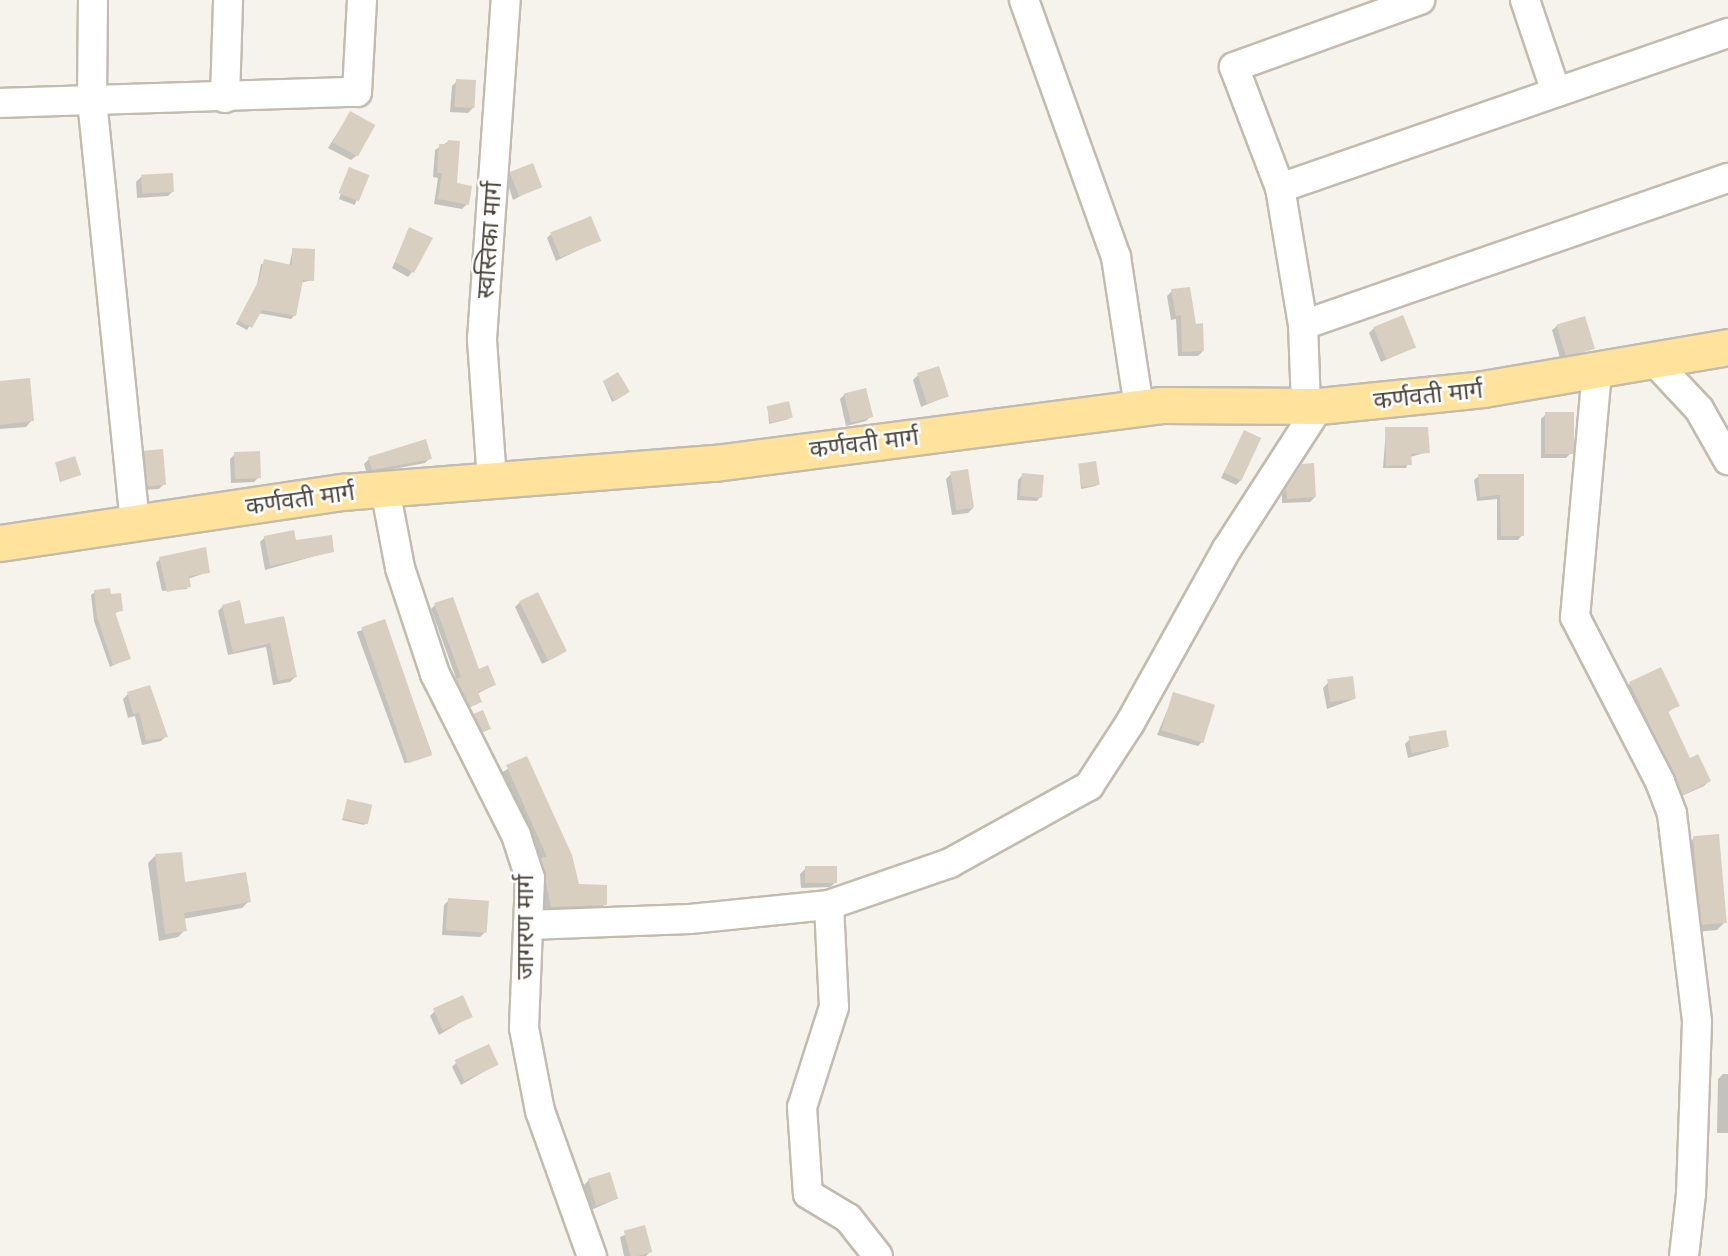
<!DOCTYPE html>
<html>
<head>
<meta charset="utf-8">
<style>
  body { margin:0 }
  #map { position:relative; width:1728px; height:1256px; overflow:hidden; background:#f6f3ec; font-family:Quicksand,"Noto Sans Devanagari",sans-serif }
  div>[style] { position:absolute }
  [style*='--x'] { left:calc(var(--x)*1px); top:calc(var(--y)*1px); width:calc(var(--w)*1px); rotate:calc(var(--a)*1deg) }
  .shadow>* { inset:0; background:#0003; transform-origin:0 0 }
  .building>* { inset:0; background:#d8cfc1; transform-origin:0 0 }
  .roads { filter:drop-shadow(2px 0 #c2bbae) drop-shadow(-2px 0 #c2bbae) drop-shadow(0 2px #c2bbae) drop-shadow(0 -2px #c2bbae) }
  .minor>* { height:28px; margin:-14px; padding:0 14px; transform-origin:14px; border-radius:14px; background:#fff }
  .major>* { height:35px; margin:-17.5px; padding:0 17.5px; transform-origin:17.5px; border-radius:17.5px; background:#ffe39c }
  span { translate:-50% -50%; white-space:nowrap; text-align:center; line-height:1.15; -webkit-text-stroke:5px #fff; paint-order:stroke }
  .street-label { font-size:24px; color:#4b4439 }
</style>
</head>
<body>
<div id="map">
  <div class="shadow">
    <div style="clip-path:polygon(457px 81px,473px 108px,468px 113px,450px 112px,452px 86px)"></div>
    <div style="clip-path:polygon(350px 113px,356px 156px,351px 160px,328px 148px)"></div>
    <div style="clip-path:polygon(449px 141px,455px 184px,467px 204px,462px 209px,434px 204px,438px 178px,433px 177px,435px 150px)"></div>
    <div style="left:350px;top:170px;width:17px;height:31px;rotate:21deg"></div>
    <div style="clip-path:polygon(511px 173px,540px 186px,513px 200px,506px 178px)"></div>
    <div style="clip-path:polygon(141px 177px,173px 191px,168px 196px,137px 198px,136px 182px)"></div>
    <div style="clip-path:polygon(409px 229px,412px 272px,408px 277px,392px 268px)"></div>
    <div style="clip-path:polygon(551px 234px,599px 240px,556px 261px,547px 238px)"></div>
    <div style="clip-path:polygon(293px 249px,312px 280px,300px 283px,294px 316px,291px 319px,258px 313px,247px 330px,236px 324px,257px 285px,261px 264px,289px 266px)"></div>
    <div style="clip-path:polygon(1172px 291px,1194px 325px,1203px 351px,1198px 356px,1178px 356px,1176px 319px,1171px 320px,1167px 296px)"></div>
    <div style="clip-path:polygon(1557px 326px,1593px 349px,1560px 358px,1552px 330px)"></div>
    <div style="clip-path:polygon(1374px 328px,1414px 347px,1381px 362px,1369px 333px)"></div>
    <div style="clip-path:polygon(918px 375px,947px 396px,921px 407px,913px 380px)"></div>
    <div style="clip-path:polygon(0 383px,32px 420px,26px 427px,0 429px)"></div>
    <div style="clip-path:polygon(604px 383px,626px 394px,612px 402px)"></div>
    <div style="clip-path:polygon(845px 394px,871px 416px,866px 421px,846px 426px,840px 399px)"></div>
    <div style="clip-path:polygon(768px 408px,789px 419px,769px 424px)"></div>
    <div style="clip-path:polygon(1546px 414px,1571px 453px,1566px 458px,1541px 458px,1541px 419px)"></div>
    <div style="clip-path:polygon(1386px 429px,1428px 452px,1410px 457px,1406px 468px,1383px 468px)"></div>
    <div style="clip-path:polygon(1244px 432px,1241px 480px,1236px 485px,1221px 478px)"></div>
    <div style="clip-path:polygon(145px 451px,164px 484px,159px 489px,144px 490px,140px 456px)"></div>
    <div style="clip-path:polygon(235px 454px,259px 477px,254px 482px,231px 483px,230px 459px)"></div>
    <div style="clip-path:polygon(430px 458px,425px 463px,367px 474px,364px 464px,369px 459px)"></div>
    <div style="clip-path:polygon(56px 464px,79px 474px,60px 482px)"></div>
    <div style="clip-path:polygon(1079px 465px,1098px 484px,1096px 486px,1081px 489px)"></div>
    <div style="clip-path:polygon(1302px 466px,1315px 497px,1310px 502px,1282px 503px,1282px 494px)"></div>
    <div style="clip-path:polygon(951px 474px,973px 508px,968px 513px,952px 515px,946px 479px)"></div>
    <div style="clip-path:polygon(1023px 475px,1041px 496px,1037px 501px,1017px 500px,1018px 480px)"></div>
    <div style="clip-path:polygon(1479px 476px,1522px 476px,1522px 535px,1518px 540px,1497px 540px,1497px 499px,1477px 501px,1474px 480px)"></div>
    <div style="clip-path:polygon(265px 537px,294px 542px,333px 551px,265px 570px,260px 542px)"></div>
    <div style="clip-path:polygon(160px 559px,208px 572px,188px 579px,187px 589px,162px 591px,156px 563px)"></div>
    <div style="clip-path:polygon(95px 592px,120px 595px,121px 610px,114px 614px,129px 658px,110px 667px,94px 621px,91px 595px)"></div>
    <div style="clip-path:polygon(520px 602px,565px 650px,560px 655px,542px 664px,515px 607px)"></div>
    <div style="clip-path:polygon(435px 605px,478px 671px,494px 685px,477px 694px,480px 702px,465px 710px,453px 685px,457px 681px,431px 609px)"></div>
    <div style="clip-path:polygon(223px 606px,244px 626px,282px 618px,295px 677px,290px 682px,273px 685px,266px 647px,228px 655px,218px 611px)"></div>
    <div style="left:384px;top:622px;width:140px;height:29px;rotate:70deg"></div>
    <div style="clip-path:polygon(1328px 683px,1354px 699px,1327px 709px,1323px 688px)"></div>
    <div style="clip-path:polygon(1630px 684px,1677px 705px,1667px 713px,1689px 760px,1709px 781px,1704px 786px,1677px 798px,1625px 688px)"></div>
    <div style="clip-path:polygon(128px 694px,166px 736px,161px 741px,142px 745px,135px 716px,128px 718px,123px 699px)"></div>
    <div style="clip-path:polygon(1174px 694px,1203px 741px,1198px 746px,1157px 735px)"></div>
    <div style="clip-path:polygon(474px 715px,489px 729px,481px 733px)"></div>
    <div style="clip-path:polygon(1410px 739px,1447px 747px,1408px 758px,1405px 744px)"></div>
    <div style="clip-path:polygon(526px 758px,577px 886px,605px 904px,599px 910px,546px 913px,536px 866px,540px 862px,501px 773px)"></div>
    <div style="clip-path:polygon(348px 801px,366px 823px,364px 825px,342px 820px)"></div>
    <div style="clip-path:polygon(1694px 838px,1725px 922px,1717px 930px,1695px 932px,1686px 846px)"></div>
    <div style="clip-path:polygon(155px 856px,183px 885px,249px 901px,242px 908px,183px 919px,185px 930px,178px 937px,159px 941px,148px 863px)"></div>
    <div style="clip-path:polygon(805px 869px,835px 883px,830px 887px,801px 888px,800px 874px)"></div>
    <div style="clip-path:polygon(449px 900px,485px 932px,480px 937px,442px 935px,444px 905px)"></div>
    <div style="clip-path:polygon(435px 1011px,471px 1016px,439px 1035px,430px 1016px)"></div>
    <div style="clip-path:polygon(457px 1062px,497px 1064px,461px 1085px,452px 1067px)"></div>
    <div style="clip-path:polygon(1723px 1074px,1728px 1074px,1728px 1133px,1717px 1133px,1718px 1079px)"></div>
    <div style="clip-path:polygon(589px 1180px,616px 1199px,591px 1210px,584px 1185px)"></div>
    <div style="clip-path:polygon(644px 1227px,650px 1252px,646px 1256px,624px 1256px,620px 1237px)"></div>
  </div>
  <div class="building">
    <div style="left:456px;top:79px;width:20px;height:28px;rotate:3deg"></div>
    <div style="left:350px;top:111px;width:29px;height:36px;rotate:29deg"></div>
    <div style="clip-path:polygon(448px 140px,460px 141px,457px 183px,472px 186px,469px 205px,438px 199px,442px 173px,437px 173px,439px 144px,447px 144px)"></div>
    <div style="left:533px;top:163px;width:26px;height:25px;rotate:69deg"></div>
    <div style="left:349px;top:167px;width:22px;height:28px;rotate:22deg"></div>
    <div style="left:173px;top:173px;width:19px;height:32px;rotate:87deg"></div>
    <div style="left:591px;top:216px;width:27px;height:44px;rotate:68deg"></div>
    <div style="clip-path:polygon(409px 227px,433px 238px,414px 273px,395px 262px)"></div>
    <div style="clip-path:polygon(292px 248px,315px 249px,314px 281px,303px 280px,296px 316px,262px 310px,252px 328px,238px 320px,259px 280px,264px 259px,292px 265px)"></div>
    <div style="clip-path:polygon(1190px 287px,1196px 324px,1203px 323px,1204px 351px,1182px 352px,1181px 315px,1176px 316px,1171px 289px)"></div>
    <div style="left:1403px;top:315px;width:35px;height:32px;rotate:68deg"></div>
    <div style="left:1585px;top:316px;width:34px;height:30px;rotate:73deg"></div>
    <div style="left:939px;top:366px;width:32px;height:23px;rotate:72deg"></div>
    <div style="left:618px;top:372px;width:23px;height:18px;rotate:59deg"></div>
    <div style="clip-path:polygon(30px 378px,34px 421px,0 425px,0 381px)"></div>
    <div style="left:866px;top:388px;width:30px;height:23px;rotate:76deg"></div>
    <div style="left:789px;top:401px;width:17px;height:23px;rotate:77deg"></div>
    <div style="left:1545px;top:412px;width:29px;height:42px"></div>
    <div style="clip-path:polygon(1385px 427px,1428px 427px,1430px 453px,1411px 454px,1412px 465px,1386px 466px)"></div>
    <div style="left:1244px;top:430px;width:19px;height:47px;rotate:25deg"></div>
    <div style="clip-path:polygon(426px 439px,432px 459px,372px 470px,368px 457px)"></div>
    <div style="left:163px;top:449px;width:36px;height:19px;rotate:85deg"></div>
    <div style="left:260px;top:451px;width:27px;height:26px;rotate:88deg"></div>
    <div style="left:75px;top:456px;width:20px;height:21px;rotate:72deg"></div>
    <div style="left:1096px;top:461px;width:24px;height:18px;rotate:81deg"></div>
    <div style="clip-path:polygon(1314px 463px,1316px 497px,1287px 499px,1286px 488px,1302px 464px)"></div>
    <div style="left:968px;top:469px;width:39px;height:18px;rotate:81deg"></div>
    <div style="left:1022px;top:473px;width:22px;height:23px;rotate:5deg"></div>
    <div style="clip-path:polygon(1478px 474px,1524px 474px,1524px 536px,1501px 536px,1500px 495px,1480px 497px)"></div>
    <div style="clip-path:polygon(294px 530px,296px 540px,332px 535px,334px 552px,270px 566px,264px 536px)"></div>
    <div style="clip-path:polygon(206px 547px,210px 573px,189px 576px,191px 587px,167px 592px,159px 557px)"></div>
    <div style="clip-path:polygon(110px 588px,111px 594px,121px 593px,123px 611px,115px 612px,131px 659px,113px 665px,97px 617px,94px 590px)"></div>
    <div style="left:538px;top:592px;width:66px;height:21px;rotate:64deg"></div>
    <div style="clip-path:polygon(453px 597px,479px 669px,488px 665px,496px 685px,478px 692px,482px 702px,470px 707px,456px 679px,461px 677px,434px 603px)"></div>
    <div style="clip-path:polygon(240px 600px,245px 624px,284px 616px,297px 677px,278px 681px,270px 643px,233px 652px,222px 605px)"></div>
    <div style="left:385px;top:619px;width:144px;height:25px;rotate:71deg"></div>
    <div style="clip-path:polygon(1661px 667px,1680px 706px,1668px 711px,1690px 758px,1698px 754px,1711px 781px,1683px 795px,1629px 682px)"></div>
    <div style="left:1353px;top:676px;width:23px;height:26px;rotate:83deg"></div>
    <div style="clip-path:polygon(150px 685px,168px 737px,146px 741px,139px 712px,133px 714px,127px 692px)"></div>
    <div style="left:1173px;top:692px;width:44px;height:40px;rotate:17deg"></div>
    <div style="clip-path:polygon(483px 710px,491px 729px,483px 732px,473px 714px)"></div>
    <div style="left:1446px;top:730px;width:17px;height:38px;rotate:80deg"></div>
    <div style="clip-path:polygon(527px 756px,572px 855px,579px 884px,607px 885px,607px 905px,551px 907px,541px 858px,547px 857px,506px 765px)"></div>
    <div style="left:347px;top:799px;width:26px;height:20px;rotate:13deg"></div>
    <div style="left:1719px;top:834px;width:89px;height:26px;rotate:85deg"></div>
    <div style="clip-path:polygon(182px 852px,185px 882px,246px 872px,251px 902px,184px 913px,187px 931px,165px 934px,155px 854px)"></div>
    <div style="left:837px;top:866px;width:17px;height:32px;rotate:90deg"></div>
    <div style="left:448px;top:898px;width:41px;height:32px;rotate:4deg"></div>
    <div style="left:463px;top:995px;width:24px;height:33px;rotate:66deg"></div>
    <div style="left:489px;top:1044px;width:23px;height:38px;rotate:65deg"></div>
    <div style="left:610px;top:1172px;width:28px;height:23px;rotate:73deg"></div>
    <div style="left:645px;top:1225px;width:28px;height:22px;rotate:75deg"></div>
  </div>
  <div class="roads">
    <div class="minor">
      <div style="--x:93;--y:0;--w:100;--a:90.6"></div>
      <div style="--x:92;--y:100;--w:425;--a:84.2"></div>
      <div style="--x:1024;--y:0;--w:273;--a:70.3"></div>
      <div style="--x:1116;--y:257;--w:152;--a:81.3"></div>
      <div style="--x:1525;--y:0;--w:97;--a:71.4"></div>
      <div style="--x:225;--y:98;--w:98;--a:-88.2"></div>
      <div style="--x:0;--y:103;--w:357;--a:-1.8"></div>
      <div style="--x:357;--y:92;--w:92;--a:-86.9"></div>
      <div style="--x:1280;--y:188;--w:474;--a:-19.1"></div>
      <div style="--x:1303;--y:325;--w:450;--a:-19.1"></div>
      <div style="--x:1653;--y:360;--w:67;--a:46.8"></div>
      <div style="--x:1699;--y:409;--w:59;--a:60.4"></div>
      <div style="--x:1597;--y:371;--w:247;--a:95.1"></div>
      <div style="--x:1575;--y:617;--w:186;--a:62.7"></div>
      <div style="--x:1660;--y:782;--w:34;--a:69"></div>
      <div style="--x:1672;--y:814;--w:209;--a:83.1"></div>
      <div style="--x:1697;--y:1022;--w:172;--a:92"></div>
      <div style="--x:1691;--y:1194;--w:62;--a:96.4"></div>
      <div style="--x:1306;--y:406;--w:81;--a:-92.1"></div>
      <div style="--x:1303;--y:325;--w:139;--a:-99.5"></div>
      <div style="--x:1280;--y:188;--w:129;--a:-110.8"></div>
      <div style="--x:1234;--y:67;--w:198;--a:-19.8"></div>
      <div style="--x:492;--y:480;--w:141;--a:-94.1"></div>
      <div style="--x:482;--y:339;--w:340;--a:-86"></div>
      <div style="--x:385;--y:489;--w:80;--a:79.2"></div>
      <div style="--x:400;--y:568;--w:112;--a:71.7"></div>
      <div style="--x:435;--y:674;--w:180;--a:63.3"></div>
      <div style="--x:516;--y:835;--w:45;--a:72"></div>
      <div style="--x:530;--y:878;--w:150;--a:92.3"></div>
      <div style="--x:524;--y:1028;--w:85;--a:79.1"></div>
      <div style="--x:540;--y:1111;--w:154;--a:70.3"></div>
      <div style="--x:829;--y:905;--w:102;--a:87.2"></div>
      <div style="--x:834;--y:1007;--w:105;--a:107.7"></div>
      <div style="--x:802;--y:1107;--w:87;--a:86.1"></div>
      <div style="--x:808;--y:1194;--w:47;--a:31"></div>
      <div style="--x:848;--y:1218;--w:48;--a:51.7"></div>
      <div style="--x:528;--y:925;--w:162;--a:-2.1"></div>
      <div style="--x:690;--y:919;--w:140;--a:-5.8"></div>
      <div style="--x:829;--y:905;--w:128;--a:-19.1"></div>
      <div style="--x:950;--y:863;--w:159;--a:-29"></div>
      <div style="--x:1089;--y:786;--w:75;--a:-56.9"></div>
      <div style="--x:1130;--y:723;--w:199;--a:-60.9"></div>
      <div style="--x:1227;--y:549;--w:170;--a:-57.2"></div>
    </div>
    <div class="major">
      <div style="--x:0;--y:543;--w:347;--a:-8.5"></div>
      <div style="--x:343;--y:492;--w:373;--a:-4.5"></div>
      <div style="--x:715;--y:463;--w:448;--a:-7.4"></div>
      <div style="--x:1159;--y:405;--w:160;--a:0.4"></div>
      <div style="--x:1319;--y:406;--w:165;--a:-5.9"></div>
      <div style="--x:1483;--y:389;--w:249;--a:-9.7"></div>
    </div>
  </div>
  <div class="street-label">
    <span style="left:489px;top:240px;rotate:-86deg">स्वस्तिका मार्ग</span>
    <span style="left:1428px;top:395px;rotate:-6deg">कर्णवती मार्ग</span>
    <span style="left:864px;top:443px;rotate:-7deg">कर्णवती मार्ग</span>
    <span style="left:300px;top:499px;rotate:-8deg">कर्णवती मार्ग</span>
    <span style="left:525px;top:927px;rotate:-90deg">जागरण मार्ग</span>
  </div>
</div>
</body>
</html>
